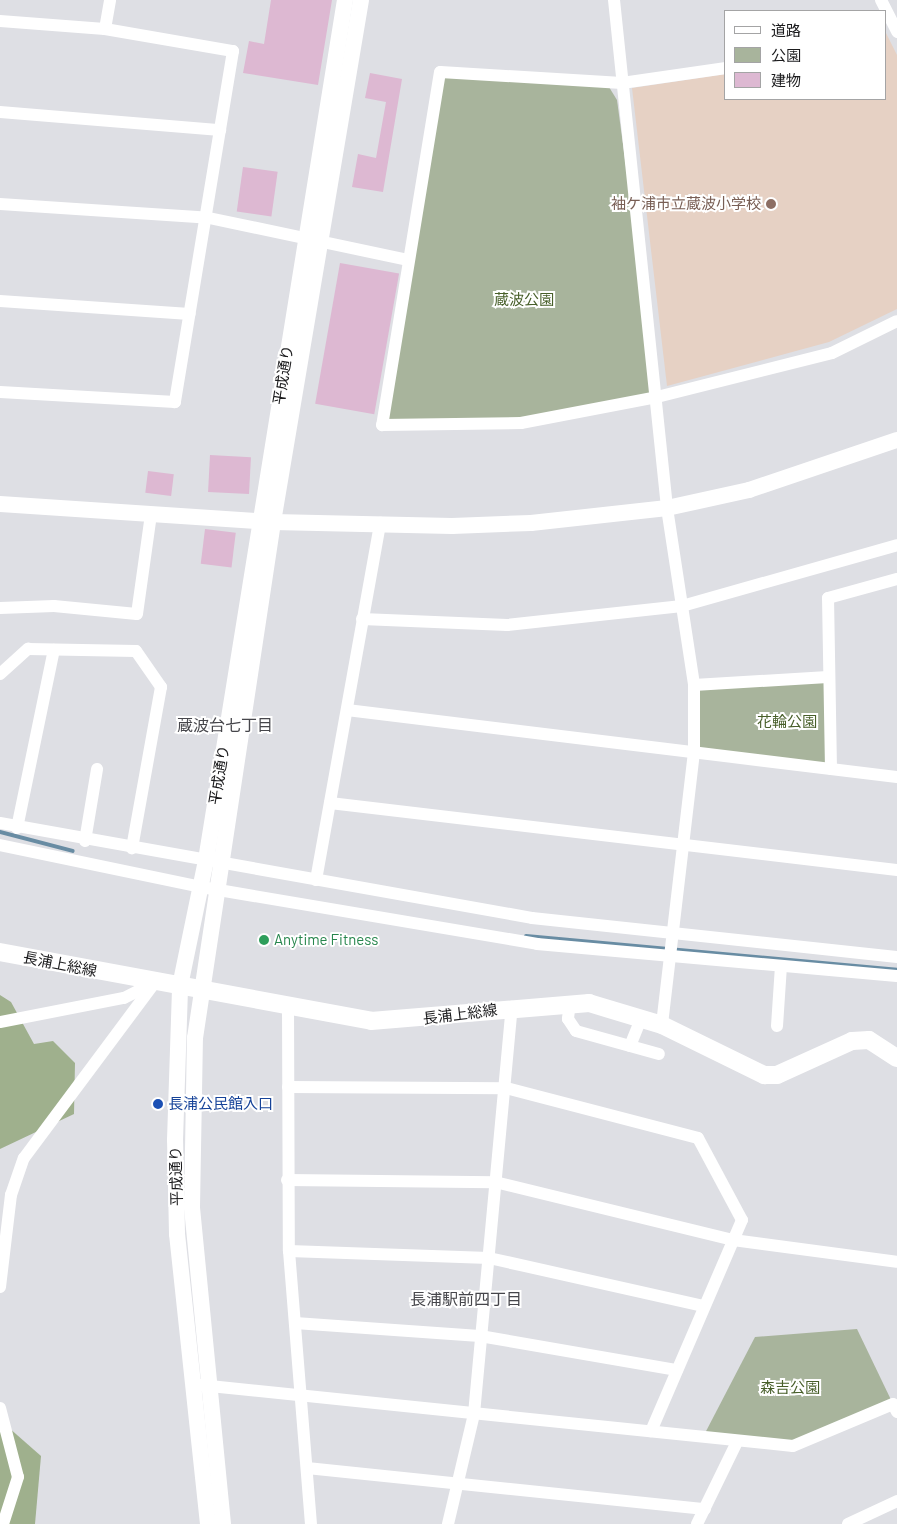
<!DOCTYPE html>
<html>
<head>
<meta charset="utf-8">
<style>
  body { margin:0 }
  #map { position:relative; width:897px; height:1524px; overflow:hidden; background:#dedfe4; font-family:Barlow,"Noto Sans JP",sans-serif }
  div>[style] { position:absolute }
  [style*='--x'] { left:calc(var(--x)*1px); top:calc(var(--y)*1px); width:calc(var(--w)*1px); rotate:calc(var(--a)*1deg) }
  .education>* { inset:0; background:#e6d1c4 }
  .green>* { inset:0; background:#a8b49c }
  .forest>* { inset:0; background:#9fb08d }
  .stream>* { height:4px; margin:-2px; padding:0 2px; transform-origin:2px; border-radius:2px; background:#688ca3 }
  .building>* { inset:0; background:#ddb8d2; transform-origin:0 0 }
  .minor>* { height:12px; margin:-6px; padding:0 6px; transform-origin:6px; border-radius:6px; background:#fff }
  .tertiary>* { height:16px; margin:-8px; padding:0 8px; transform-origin:8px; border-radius:8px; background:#fff }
  .secondary>* { height:18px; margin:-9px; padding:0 9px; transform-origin:9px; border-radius:9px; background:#fff }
  .dots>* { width:14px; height:14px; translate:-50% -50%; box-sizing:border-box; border:2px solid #fff; border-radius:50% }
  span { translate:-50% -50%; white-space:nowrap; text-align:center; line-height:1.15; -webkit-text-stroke:4px #fff; paint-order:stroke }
  .education-label { font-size:15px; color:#785e54 }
  .right { translate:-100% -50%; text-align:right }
  .park-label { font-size:15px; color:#485f2a }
  .street-label { font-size:15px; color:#1b1b1d }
  .leisure-label { font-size:15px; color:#27864d }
  .left { translate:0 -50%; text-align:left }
  .transit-label { font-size:15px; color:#164399 }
  .neighbourhood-label { font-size:16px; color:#46464b }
  .legend { position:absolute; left:724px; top:10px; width:162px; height:90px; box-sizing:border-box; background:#fff; border:1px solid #a4a4a5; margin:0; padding:6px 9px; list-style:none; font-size:15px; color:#1b1b1d }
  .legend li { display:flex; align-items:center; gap:10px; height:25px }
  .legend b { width:25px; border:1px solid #a4a4a5 }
</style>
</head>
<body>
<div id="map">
  <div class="education">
    <div style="clip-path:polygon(886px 33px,897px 55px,897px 309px,829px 342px,667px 386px,632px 88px,726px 74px,726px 99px,886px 99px)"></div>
  </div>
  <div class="green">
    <div style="clip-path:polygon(440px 72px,609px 87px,617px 100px,657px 397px,521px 423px,382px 425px)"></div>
    <div style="clip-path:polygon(828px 677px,831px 769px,694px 752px,694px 685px)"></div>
    <div style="clip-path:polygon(857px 1329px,893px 1404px,793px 1446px,703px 1437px,755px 1337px)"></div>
  </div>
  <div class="forest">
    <div style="clip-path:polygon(0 995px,11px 1002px,34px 1044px,53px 1041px,75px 1063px,74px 1114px,0 1149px)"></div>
    <div style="clip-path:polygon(0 1420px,41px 1456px,35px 1524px,0 1524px)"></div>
  </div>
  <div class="stream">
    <div style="--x:0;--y:832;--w:75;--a:14.6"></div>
    <div style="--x:526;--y:936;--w:373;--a:5.2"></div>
  </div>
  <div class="building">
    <div style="clip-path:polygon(271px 0,332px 0,318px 85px,243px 73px,249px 41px,264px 44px)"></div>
    <div style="clip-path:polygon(370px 73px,402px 79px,383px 192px,352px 187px,358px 154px,376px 158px,386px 102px,365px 98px)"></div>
    <div style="left:243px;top:167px;width:35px;height:45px;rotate:8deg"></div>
    <div style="left:340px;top:263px;width:60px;height:143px;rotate:10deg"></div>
    <div style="left:210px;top:455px;width:41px;height:37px;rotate:3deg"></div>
    <div style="left:148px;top:471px;width:26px;height:22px;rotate:7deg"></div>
    <div style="left:205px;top:529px;width:31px;height:35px;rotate:7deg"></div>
  </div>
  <div class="minor">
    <div style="--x:614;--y:0;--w:511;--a:84.04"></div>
    <div style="--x:667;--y:508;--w:179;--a:81.3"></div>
    <div style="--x:694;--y:685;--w:67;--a:90"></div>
    <div style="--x:694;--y:752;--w:275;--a:96.7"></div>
    <div style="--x:881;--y:0;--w:36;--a:63"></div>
    <div style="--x:0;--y:21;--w:105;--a:4.4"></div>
    <div style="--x:105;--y:29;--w:130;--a:9.8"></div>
    <div style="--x:233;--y:51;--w:356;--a:99.4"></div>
    <div style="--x:175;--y:402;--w:175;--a:-176.7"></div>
    <div style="--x:105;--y:29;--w:29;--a:-80"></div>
    <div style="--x:726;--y:68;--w:105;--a:171.8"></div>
    <div style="--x:622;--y:83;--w:182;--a:-176.5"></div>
    <div style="--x:440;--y:72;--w:358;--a:99.3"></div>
    <div style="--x:382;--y:425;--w:139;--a:-0.8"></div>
    <div style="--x:521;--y:423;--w:138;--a:-10.8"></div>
    <div style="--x:657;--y:397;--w:180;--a:-14.1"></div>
    <div style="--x:832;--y:353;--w:72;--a:-26.2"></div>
    <div style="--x:0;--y:112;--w:221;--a:4.7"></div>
    <div style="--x:0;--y:204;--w:209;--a:3.8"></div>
    <div style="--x:209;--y:218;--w:204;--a:11.9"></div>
    <div style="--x:0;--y:301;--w:190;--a:3.9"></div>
    <div style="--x:0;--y:608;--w:54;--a:-2.1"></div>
    <div style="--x:54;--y:606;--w:83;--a:5.5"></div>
    <div style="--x:137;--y:614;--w:101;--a:-82"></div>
    <div style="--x:362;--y:619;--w:145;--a:2.4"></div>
    <div style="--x:507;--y:625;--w:176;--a:-6.2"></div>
    <div style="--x:682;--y:606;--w:223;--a:-15.8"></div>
    <div style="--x:0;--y:674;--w:38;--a:-42"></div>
    <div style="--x:28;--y:649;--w:108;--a:1.1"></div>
    <div style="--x:136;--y:651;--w:44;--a:55.2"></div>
    <div style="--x:161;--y:687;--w:164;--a:100.2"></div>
    <div style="--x:694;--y:685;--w:134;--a:-3.4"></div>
    <div style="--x:347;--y:710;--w:554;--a:6.95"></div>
    <div style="--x:831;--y:769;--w:171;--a:-91"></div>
    <div style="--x:828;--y:598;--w:72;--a:-15.4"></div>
    <div style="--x:330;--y:803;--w:571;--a:6.74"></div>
    <div style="--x:0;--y:823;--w:540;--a:10.12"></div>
    <div style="--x:532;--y:918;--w:367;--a:6.1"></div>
    <div style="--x:17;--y:828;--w:182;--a:-78.3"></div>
    <div style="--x:85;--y:841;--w:73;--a:-80.5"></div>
    <div style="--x:0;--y:845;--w:205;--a:11.8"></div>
    <div style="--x:201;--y:887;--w:341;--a:9.6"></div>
    <div style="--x:537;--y:944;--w:361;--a:5.1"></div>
    <div style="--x:316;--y:880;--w:363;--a:-79.8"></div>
    <div style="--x:570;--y:1002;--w:17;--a:97"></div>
    <div style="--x:568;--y:1019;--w:14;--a:56"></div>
    <div style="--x:576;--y:1031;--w:86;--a:15.5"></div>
    <div style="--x:288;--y:1006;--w:245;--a:89.8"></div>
    <div style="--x:289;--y:1251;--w:274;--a:85.4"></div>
    <div style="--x:0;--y:1022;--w:126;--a:-11"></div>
    <div style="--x:124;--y:998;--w:29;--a:-27"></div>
    <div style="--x:777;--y:1026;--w:60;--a:-86.2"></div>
    <div style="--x:630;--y:1046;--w:31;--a:-68"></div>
    <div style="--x:288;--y:1087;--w:218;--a:0.3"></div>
    <div style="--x:506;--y:1088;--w:198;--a:14.6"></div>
    <div style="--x:698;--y:1138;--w:93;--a:61.8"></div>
    <div style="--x:742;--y:1220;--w:230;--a:113.3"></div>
    <div style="--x:287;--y:1180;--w:208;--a:0.6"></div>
    <div style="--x:495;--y:1182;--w:245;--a:13.7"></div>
    <div style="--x:733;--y:1240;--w:165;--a:7.6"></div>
    <div style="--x:289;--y:1251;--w:200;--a:2"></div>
    <div style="--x:489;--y:1258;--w:219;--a:12.6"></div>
    <div style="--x:0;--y:1287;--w:93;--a:-83.2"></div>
    <div style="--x:11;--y:1195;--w:39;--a:-71"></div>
    <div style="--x:24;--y:1158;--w:219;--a:-53.3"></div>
    <div style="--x:295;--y:1323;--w:185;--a:4"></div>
    <div style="--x:480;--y:1336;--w:200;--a:9.8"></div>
    <div style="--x:200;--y:1385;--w:596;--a:5.87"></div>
    <div style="--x:793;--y:1446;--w:108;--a:-22.8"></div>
    <div style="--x:893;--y:1404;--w:9;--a:63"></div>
    <div style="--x:0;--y:1408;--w:71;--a:75.4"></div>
    <div style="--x:18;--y:1477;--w:49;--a:107.7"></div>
    <div style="--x:307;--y:1468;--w:400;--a:5.9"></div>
    <div style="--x:448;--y:1524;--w:113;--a:-76.7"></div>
    <div style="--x:474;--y:1414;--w:409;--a:-84.7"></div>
    <div style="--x:697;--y:1524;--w:91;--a:-64"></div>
    <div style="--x:848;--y:1524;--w:54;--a:-25.1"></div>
  </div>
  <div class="tertiary">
    <div style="--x:0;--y:504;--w:274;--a:3.8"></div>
    <div style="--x:273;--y:522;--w:179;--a:1.3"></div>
    <div style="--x:452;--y:526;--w:79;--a:-2.2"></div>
    <div style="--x:531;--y:523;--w:137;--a:-6.3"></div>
    <div style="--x:667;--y:508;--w:84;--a:-12.4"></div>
    <div style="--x:749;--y:490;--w:156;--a:-18.7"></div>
    <div style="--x:208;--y:1524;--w:292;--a:-96.1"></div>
    <div style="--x:177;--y:1234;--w:94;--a:-91.2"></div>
    <div style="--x:175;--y:1140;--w:154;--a:-88.1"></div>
    <div style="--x:180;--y:986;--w:129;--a:-78.3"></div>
    <div style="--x:206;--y:860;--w:871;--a:-80.82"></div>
    <div style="--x:223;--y:1524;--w:319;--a:-95.6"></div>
    <div style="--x:192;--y:1207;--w:169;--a:-89"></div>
    <div style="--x:195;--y:1038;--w:522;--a:-81.4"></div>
    <div style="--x:273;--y:522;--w:529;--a:-80.43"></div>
  </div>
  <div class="secondary">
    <div style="--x:0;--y:952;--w:377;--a:10.5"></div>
    <div style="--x:371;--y:1021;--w:219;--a:-4.7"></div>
    <div style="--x:589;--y:1003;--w:76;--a:16.8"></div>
    <div style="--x:662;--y:1025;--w:114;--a:26.1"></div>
    <div style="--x:764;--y:1075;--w:13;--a:0"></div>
    <div style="--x:777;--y:1075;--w:82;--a:-24.4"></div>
    <div style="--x:852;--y:1041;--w:17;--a:-3"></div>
    <div style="--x:869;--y:1040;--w:33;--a:33"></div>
  </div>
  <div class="dots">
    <div style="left:771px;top:204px;background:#8d6e63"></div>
    <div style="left:264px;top:940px;background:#2e9e5b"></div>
    <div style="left:158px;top:1104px;background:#1a4fb4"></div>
  </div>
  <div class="education-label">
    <span class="right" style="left:761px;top:204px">袖ケ浦市立蔵波小学校</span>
  </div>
  <div class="park-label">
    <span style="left:524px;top:300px">蔵波公園</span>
    <span style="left:787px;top:722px">花輪公園</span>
    <span style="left:790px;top:1388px">森吉公園</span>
  </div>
  <div class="street-label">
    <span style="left:283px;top:375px;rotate:-81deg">平成通り</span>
    <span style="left:219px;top:775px;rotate:-81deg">平成通り</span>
    <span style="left:60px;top:964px;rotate:11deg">長浦上総線</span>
    <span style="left:460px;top:1014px;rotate:-7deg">長浦上総線</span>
    <span style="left:176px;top:1176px;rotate:-91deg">平成通り</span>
  </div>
  <div class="leisure-label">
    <span class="left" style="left:274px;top:940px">Anytime Fitness</span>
  </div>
  <div class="transit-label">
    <span class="left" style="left:168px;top:1104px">長浦公民館入口</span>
  </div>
  <div class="neighbourhood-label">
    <span style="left:225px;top:725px">蔵波台七丁目</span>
    <span style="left:466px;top:1299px">長浦駅前四丁目</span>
  </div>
  <ul class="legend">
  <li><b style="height:6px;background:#fff"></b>道路</li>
  <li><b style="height:14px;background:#a8b49c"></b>公園</li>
  <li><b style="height:14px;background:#ddb8d2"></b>建物</li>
  </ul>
</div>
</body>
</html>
